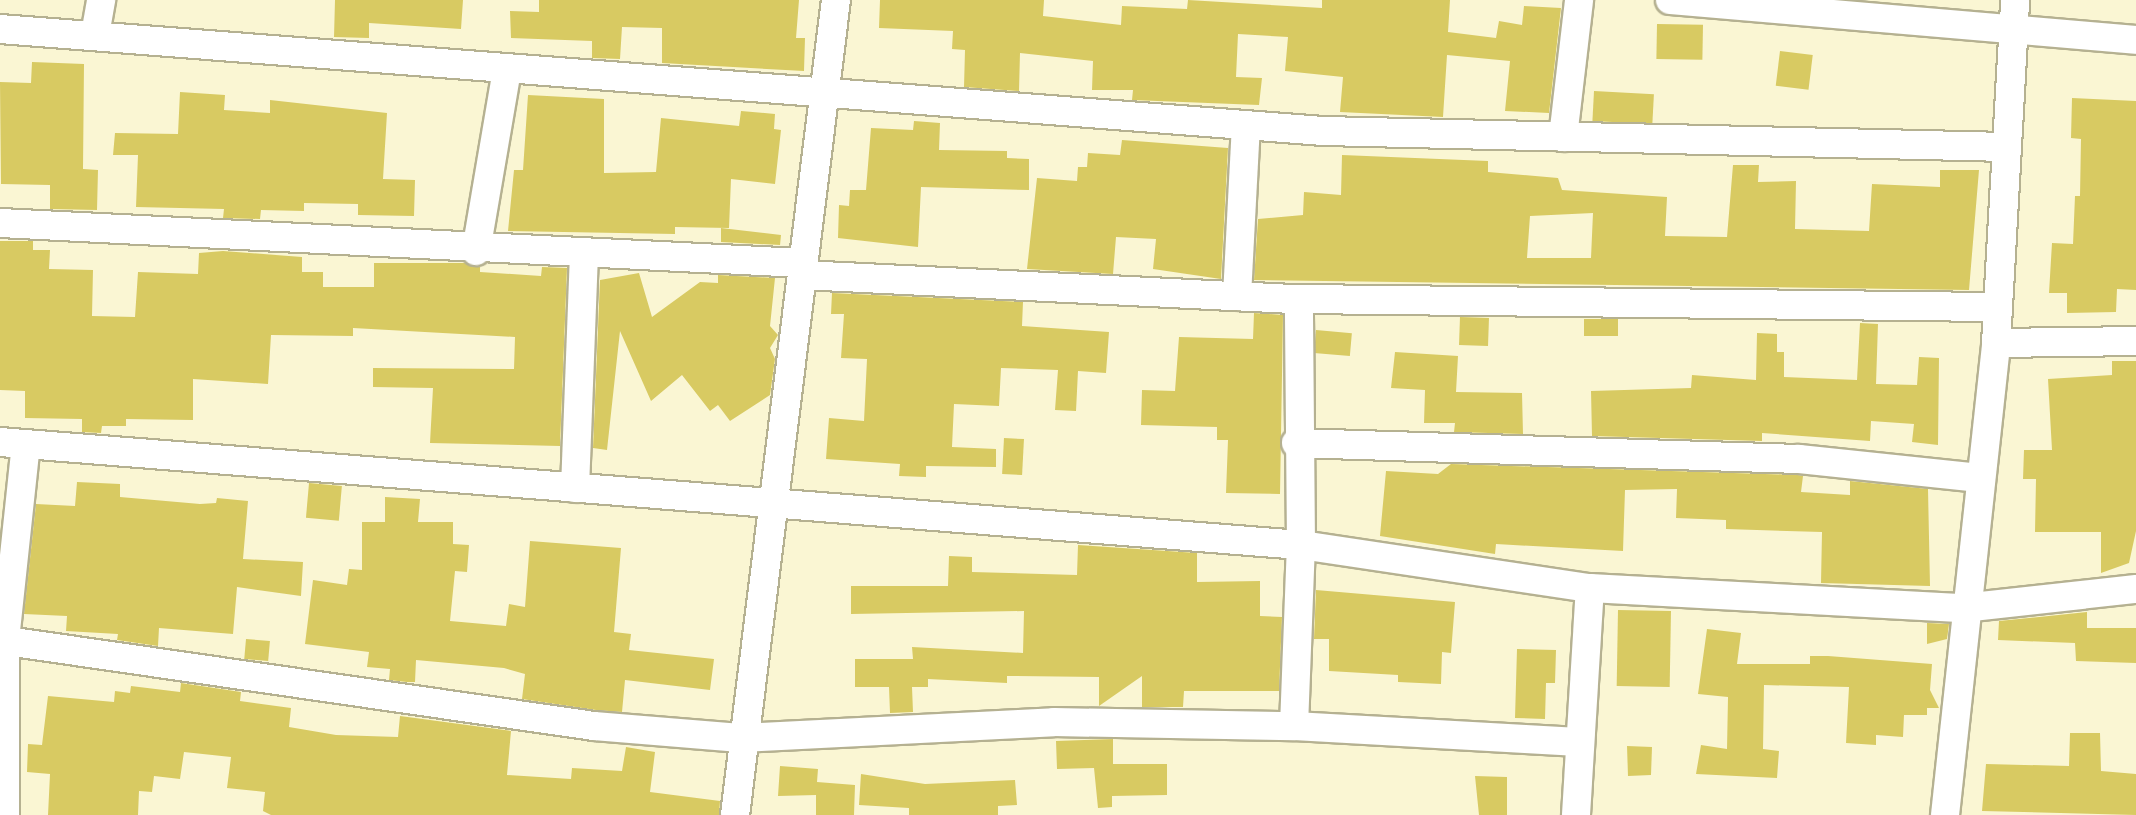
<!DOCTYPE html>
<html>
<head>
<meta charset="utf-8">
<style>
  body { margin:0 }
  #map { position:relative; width:2136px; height:815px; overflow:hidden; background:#faf6d3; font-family:Jost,sans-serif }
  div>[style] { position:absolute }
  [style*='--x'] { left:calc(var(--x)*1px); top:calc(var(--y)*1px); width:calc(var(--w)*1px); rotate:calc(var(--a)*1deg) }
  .building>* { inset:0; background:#d8ca62; transform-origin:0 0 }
  .roads { filter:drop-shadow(2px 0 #b5b191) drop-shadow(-2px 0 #b5b191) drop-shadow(0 2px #b5b191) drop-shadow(0 -2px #b5b191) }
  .minor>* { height:28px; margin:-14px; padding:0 14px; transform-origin:14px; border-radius:14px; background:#fff }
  span { translate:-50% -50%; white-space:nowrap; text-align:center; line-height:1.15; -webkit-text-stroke:6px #faf6d3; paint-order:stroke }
</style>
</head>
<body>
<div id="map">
  <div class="building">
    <div style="clip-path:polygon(335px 0,463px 0,461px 29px,369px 23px,369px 38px,334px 37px)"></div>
    <div style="clip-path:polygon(539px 0,799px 0,796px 38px,805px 38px,804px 71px,662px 63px,662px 28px,622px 27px,620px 59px,592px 58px,592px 41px,511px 38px,510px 11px,539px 12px)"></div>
    <div style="clip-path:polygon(880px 0,1044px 0,1043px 16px,1121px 25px,1122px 6px,1187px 9px,1188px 0,1322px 8px,1322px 0,1450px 0,1448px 32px,1496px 38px,1499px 21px,1522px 25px,1524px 6px,1561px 8px,1549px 113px,1505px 111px,1510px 61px,1447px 55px,1443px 117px,1340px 112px,1343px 77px,1285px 71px,1288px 37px,1238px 34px,1236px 77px,1262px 78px,1259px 105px,1132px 100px,1133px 90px,1092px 90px,1093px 61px,1020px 53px,1019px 91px,964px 87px,965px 50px,952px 49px,953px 31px,879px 28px)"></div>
    <div style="left:1657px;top:24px;width:46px;height:35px;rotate:1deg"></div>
    <div style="left:1780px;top:51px;width:33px;height:35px;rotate:7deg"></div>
    <div style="clip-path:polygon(32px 62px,84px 64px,83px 169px,98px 170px,97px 210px,50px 209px,50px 185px,1px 184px,0 82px,31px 83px)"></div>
    <div style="left:1594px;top:91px;width:60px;height:30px;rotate:3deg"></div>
    <div style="clip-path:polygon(180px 92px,225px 95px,224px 110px,270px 113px,270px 100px,387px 113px,383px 179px,415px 180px,414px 216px,358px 215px,358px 204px,304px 203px,304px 211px,261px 210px,260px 219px,223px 218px,224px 209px,136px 207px,138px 155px,113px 155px,115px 133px,178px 134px)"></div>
    <div style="clip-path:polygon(528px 95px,604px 99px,604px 173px,656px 172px,661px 118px,739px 126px,741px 111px,775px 114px,774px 129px,781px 130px,775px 184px,731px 179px,729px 228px,675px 227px,675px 234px,508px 231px,514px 170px,523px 170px)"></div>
    <div style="clip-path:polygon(2072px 98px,2136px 101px,2136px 290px,2117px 289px,2116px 312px,2067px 313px,2067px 293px,2049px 293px,2052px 243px,2073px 244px,2075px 196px,2080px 196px,2081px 139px,2071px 138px)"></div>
    <div style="clip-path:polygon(914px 121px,940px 123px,939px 150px,1007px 151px,1007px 158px,1029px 159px,1029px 190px,921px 187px,918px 247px,838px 238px,839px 205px,849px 206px,850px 190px,866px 190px,871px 128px,913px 130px)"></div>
    <div style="clip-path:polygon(1122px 140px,1228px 148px,1221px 279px,1153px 269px,1156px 239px,1116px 237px,1113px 274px,1027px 269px,1037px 178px,1077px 181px,1078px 167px,1087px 167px,1088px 153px,1120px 155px)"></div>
    <div style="clip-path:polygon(evenodd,1342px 155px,1488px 161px,1488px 172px,1558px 178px,1562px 190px,1667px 197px,1665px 236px,1727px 237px,1733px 165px,1759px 165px,1758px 182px,1796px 181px,1795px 229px,1869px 231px,1872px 184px,1940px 187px,1940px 170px,1979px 170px,1969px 290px,1254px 280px,1258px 219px,1303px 215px,1304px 192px,1341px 195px,1342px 155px,1593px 213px,1591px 258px,1527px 258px,1530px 216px,1593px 213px)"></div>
    <div style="clip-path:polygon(721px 228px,781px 235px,780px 245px,721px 242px)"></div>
    <div style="clip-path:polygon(0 241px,33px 241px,33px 250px,50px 250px,49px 269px,93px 270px,92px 316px,135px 317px,138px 272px,198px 274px,199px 253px,223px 251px,302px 257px,302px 272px,323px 272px,323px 287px,374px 287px,374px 263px,465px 263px,480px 267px,480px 272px,541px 276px,542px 267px,567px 268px,560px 446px,430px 443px,433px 388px,373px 387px,373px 368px,514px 369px,515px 337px,353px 328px,353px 336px,271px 335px,268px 384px,193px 379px,193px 420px,126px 419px,126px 426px,102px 426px,101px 433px,82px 432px,82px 419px,25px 418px,25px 391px,0 390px)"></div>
    <div style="clip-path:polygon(639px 273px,652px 317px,700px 282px,718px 283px,718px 275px,775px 278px,770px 326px,778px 335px,770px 348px,775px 359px,770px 395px,730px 421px,718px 405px,710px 411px,682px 375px,651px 401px,620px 331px,607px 450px,593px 448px,600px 280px)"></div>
    <div style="clip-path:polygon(832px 293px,1023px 302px,1022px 326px,1109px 332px,1106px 373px,1078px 371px,1076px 411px,1055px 410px,1058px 370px,1001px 368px,999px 406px,954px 404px,952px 447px,996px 449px,996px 467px,926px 466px,926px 477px,899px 476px,900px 464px,826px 459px,829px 418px,864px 421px,867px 359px,841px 358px,844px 314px,831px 314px)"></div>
    <div style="clip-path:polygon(1254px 313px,1283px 315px,1280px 494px,1226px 493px,1228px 440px,1217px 440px,1217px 427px,1141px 425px,1142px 390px,1175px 391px,1179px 337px,1253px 339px)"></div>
    <div style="left:1460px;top:317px;width:29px;height:28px;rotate:2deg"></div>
    <div style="left:1584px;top:319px;width:34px;height:17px"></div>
    <div style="clip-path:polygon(1860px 323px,1878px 324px,1876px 384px,1917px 385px,1919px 357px,1939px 358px,1938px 445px,1912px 442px,1914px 424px,1871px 421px,1870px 441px,1762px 433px,1762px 441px,1592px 436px,1591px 391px,1691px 388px,1692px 375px,1756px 380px,1757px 333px,1777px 334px,1777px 352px,1784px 352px,1784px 377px,1857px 380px)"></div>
    <div style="left:1316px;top:330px;width:36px;height:23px;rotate:5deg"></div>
    <div style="clip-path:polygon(1395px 352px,1458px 356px,1456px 392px,1522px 393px,1523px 434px,1454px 432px,1455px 423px,1424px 423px,1425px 390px,1391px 388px)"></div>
    <div style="clip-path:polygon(2112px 361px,2136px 361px,2136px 531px,2129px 563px,2101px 573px,2101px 532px,2035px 532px,2036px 479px,2023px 479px,2024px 450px,2052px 450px,2048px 379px,2112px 375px)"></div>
    <div style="left:1004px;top:438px;width:20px;height:36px;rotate:3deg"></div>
    <div style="clip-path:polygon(1451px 464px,1798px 475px,1803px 476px,1801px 492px,1850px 495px,1850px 481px,1928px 489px,1930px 586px,1821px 583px,1822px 532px,1726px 529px,1726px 520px,1676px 518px,1677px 489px,1625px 490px,1623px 551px,1496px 544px,1495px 554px,1380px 536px,1386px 471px,1438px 474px)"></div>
    <div style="clip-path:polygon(77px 482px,120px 484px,120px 497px,200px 504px,216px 503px,217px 498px,248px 501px,243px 559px,303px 562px,301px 596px,237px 587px,233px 634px,159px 628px,158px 646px,117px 640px,118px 634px,66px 631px,67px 616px,24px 614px,36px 504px,75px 506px)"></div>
    <div style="left:309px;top:483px;width:33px;height:35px;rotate:5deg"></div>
    <div style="clip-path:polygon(385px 497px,420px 499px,418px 522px,453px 522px,453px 544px,469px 545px,467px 572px,455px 571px,450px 621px,506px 626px,509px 604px,525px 607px,530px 541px,621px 548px,614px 632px,631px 634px,629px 650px,714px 659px,710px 690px,625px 680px,622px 712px,596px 710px,522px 699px,525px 674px,504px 668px,416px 660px,415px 682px,407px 682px,389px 680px,390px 669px,367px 667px,369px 652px,305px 644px,313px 580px,347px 585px,349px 569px,362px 570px,362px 522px,385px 522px)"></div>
    <div style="clip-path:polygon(1078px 545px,1197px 553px,1197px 582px,1260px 581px,1260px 616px,1282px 617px,1279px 691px,1184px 691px,1183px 707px,1142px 707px,1142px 676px,1099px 706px,1099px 677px,1007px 676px,1007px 683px,928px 679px,928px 687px,912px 687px,913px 712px,890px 713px,889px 687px,855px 687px,855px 659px,913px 659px,912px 647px,1023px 653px,1024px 611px,851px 614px,851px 586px,948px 586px,949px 556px,972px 557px,972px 572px,1077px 575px)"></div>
    <div style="clip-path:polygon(1316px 590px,1455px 602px,1451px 653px,1442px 652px,1441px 684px,1398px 682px,1398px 675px,1329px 671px,1329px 639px,1314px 639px)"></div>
    <div style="left:1618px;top:610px;width:53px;height:76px;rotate:1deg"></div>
    <div style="clip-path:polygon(2087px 612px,2087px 628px,2136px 628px,2136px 663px,2076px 661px,2075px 643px,1998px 640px,1999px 621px)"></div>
    <div style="clip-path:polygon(1927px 623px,1949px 624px,1947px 639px,1927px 644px)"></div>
    <div style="clip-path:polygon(1707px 629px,1741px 633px,1737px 664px,1810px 664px,1810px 656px,1828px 656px,1932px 664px,1930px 690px,1939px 708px,1927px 708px,1927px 715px,1904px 715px,1903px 737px,1876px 735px,1876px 745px,1846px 743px,1849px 687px,1764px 685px,1763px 749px,1779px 751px,1777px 778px,1696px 774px,1701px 745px,1727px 749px,1728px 697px,1698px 694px)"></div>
    <div style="left:246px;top:639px;width:24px;height:20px;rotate:5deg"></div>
    <div style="clip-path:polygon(1517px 649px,1556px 650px,1555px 683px,1546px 683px,1545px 719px,1515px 718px)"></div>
    <div style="clip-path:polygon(181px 683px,241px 692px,240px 701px,291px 708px,289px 727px,336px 735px,398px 737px,400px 716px,511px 731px,507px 775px,571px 779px,572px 768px,622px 771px,626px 747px,655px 752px,650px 792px,720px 801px,719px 815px,271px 815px,263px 811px,265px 792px,227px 788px,231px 757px,184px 752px,180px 779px,154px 776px,152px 792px,139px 791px,138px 815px,48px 815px,50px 774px,27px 772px,28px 744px,42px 745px,48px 696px,114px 702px,115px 691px,130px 693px,131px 686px,180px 692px)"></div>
    <div style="clip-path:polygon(2070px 733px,2100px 733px,2101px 771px,2136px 774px,2136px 815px,1982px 811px,1986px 764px,2069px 766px)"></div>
    <div style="clip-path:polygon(1113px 739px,1113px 764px,1167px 764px,1167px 795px,1112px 796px,1112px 807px,1098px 808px,1094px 768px,1057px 769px,1056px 741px)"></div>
    <div style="clip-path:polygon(1627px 746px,1652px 747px,1651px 775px,1628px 776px)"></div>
    <div style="clip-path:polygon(780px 766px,818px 769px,817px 782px,855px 785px,854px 815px,816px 815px,816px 795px,778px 796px)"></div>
    <div style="clip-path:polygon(861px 774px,925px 784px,1015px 780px,1017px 805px,998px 806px,998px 815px,909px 815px,909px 808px,859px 805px)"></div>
    <div style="clip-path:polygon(1475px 776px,1507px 777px,1507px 815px,1479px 815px)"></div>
  </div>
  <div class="roads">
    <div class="minor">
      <div style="--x:1670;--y:0;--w:468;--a:4.9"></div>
      <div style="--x:0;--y:29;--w:1327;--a:4.41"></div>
      <div style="--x:1323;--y:131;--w:682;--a:1.34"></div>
      <div style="--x:95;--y:35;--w:36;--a:-80"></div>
      <div style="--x:1563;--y:137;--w:138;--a:-83.3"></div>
      <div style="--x:0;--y:223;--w:803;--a:2.86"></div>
      <div style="--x:476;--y:251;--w:184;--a:-80.3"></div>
      <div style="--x:802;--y:275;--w:498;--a:2.8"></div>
      <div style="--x:1299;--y:299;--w:699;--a:0.66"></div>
      <div style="--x:1237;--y:296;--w:171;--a:-87"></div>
      <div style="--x:1996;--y:343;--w:140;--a:-0.8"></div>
      <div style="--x:0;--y:442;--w:1305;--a:4.53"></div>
      <div style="--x:1301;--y:545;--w:292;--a:8.5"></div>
      <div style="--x:1590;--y:588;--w:374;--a:3.1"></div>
      <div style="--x:1963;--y:608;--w:174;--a:-6.3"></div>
      <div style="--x:1296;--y:443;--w:503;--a:1.82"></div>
      <div style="--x:1799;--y:459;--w:182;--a:6"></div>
      <div style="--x:575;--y:488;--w:233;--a:-87.8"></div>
      <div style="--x:0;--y:640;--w:600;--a:8.24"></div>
      <div style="--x:594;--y:726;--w:147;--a:4.7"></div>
      <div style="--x:741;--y:738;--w:313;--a:-2.9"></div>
      <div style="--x:1054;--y:722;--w:240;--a:1"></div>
      <div style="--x:1294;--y:726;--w:285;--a:3.2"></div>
      <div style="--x:1294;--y:726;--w:181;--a:-87.8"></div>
      <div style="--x:1301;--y:545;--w:246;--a:-90.5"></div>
      <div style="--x:5;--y:815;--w:175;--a:-90"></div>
      <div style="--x:5;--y:640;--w:197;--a:-83.9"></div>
      <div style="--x:735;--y:815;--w:821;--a:-82.94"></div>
      <div style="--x:1576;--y:815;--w:227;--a:-86.5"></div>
      <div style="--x:1945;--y:815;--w:475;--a:-83.8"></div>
      <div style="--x:1996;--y:343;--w:344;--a:-86.8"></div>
    </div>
  </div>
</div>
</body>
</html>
